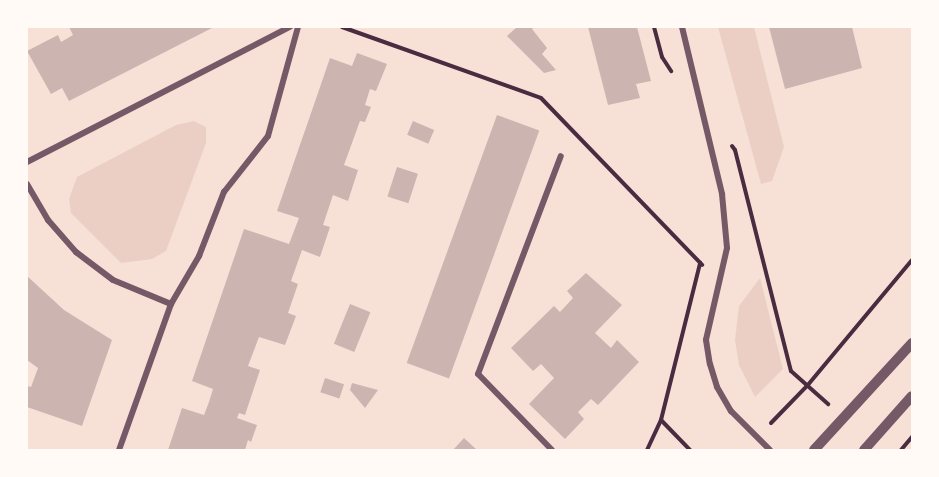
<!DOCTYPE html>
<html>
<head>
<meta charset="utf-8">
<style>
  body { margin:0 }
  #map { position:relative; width:939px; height:477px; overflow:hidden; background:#f7e1d7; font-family:"Public Sans",sans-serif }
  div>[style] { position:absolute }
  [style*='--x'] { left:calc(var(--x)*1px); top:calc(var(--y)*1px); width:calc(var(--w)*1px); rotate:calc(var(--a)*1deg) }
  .green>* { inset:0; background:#ebcfc5 }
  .building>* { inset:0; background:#ccb4b1; transform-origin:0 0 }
  .path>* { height:4px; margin:-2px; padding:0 2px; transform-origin:2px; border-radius:2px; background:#4a2c40 }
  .minor>* { height:6px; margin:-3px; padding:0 3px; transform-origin:3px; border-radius:3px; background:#755966 }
  .tertiary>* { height:10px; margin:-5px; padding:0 5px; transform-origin:5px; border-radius:5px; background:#755966 }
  span { translate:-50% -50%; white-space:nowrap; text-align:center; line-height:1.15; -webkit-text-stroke:6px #fffaf5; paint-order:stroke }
  .frame { position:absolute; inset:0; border:28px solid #fffaf5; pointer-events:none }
</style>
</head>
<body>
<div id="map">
  <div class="green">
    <div style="clip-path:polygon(718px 27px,754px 27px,784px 147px,772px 181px,761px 184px)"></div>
    <div style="clip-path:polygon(194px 121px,206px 127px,206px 143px,166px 251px,152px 259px,121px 263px,71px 213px,69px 199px,77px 177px,176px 125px)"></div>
    <div style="clip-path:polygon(760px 278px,783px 369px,755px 397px,739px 365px,735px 340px,739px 306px)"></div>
  </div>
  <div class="building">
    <div style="clip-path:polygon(69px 27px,214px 27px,69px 101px,62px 88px,51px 94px,27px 51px,58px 35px,61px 42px,73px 35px)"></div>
    <div style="clip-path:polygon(517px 27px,535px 27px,532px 29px,547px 48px,542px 54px,556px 70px,544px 73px,507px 36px)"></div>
    <div style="clip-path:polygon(588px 27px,637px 27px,651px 81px,636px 84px,640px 98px,608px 105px)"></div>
    <div style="clip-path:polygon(769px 27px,852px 27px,862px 68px,785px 89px)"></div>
    <div style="clip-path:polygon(357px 53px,387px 64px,376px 91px,370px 89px,365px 105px,371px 107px,365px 122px,360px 121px,344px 165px,358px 170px,348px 201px,333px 195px,323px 225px,330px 227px,320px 257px,302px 250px,291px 281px,298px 284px,288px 313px,296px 316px,285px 345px,259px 337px,248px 366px,260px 370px,245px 415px,239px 413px,237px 418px,257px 425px,251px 442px,248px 440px,245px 450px,168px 450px,182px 408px,204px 415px,209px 402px,213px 389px,192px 381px,244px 229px,289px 244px,299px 218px,277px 211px,309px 119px,330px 58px,352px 66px)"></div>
    <div style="left:497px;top:115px;width:45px;height:264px;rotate:20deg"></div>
    <div style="left:413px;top:121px;width:23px;height:15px;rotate:23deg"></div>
    <div style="left:397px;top:167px;width:22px;height:31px;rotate:18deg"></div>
    <div style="clip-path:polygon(586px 273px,622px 305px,595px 333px,611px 348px,617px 340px,639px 362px,598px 405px,591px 399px,578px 412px,584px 419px,565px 439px,529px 404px,554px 378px,541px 364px,533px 371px,511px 348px,554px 306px,560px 312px,573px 298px,567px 291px)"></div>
    <div style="clip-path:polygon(27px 276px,64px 310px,112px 340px,82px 426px,27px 407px,27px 386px,31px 387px,38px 368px,27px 360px)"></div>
    <div style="left:350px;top:304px;width:22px;height:43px;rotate:22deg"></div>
    <div style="left:325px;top:378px;width:20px;height:15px;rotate:18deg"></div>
    <div style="clip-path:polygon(352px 383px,378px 390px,365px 408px,350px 390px)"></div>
    <div style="clip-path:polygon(464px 438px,477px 450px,453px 450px)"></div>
  </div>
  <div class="path">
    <div style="--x:342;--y:27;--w:211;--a:19.6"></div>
    <div style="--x:541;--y:98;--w:232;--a:46"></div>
    <div style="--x:654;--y:27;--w:31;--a:75"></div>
    <div style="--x:662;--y:57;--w:17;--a:57"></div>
    <div style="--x:732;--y:146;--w:5;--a:53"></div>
    <div style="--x:735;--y:150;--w:228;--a:75.8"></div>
    <div style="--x:791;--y:371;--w:50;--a:41.7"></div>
    <div style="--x:661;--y:420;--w:42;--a:46"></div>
    <div style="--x:771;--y:423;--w:52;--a:-45.8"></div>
    <div style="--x:807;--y:386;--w:164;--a:-50.2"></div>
    <div style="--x:647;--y:450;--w:33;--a:-65"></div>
    <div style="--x:661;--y:420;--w:162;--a:-76"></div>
    <div style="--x:901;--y:450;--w:17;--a:-50"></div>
  </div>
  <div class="minor">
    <div style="--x:682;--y:27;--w:172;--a:76.5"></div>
    <div style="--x:722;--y:194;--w:54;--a:84.7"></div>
    <div style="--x:727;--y:248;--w:94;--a:102.9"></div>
    <div style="--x:706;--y:340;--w:24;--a:81"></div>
    <div style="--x:710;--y:364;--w:24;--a:73"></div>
    <div style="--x:717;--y:387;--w:28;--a:60"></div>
    <div style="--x:731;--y:411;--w:55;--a:45"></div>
    <div style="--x:27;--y:162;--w:296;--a:-27.2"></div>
    <div style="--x:27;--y:184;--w:42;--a:59.7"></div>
    <div style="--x:48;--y:220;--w:43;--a:48.8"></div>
    <div style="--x:76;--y:252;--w:46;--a:37.1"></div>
    <div style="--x:113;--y:280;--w:63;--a:22.5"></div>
    <div style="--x:119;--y:450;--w:155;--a:-70.4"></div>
    <div style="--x:171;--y:304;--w:56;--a:-59.7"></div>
    <div style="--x:199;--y:256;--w:69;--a:-68.7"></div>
    <div style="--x:224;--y:192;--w:71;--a:-51.8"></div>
    <div style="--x:268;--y:136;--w:113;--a:-74.6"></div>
    <div style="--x:552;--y:450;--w:106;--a:-134.2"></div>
    <div style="--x:478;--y:374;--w:233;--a:-69.2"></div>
  </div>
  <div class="tertiary">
    <div style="--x:814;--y:450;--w:145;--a:-47.5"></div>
    <div style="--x:864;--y:450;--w:72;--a:-48.4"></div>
  </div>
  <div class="frame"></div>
</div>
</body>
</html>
